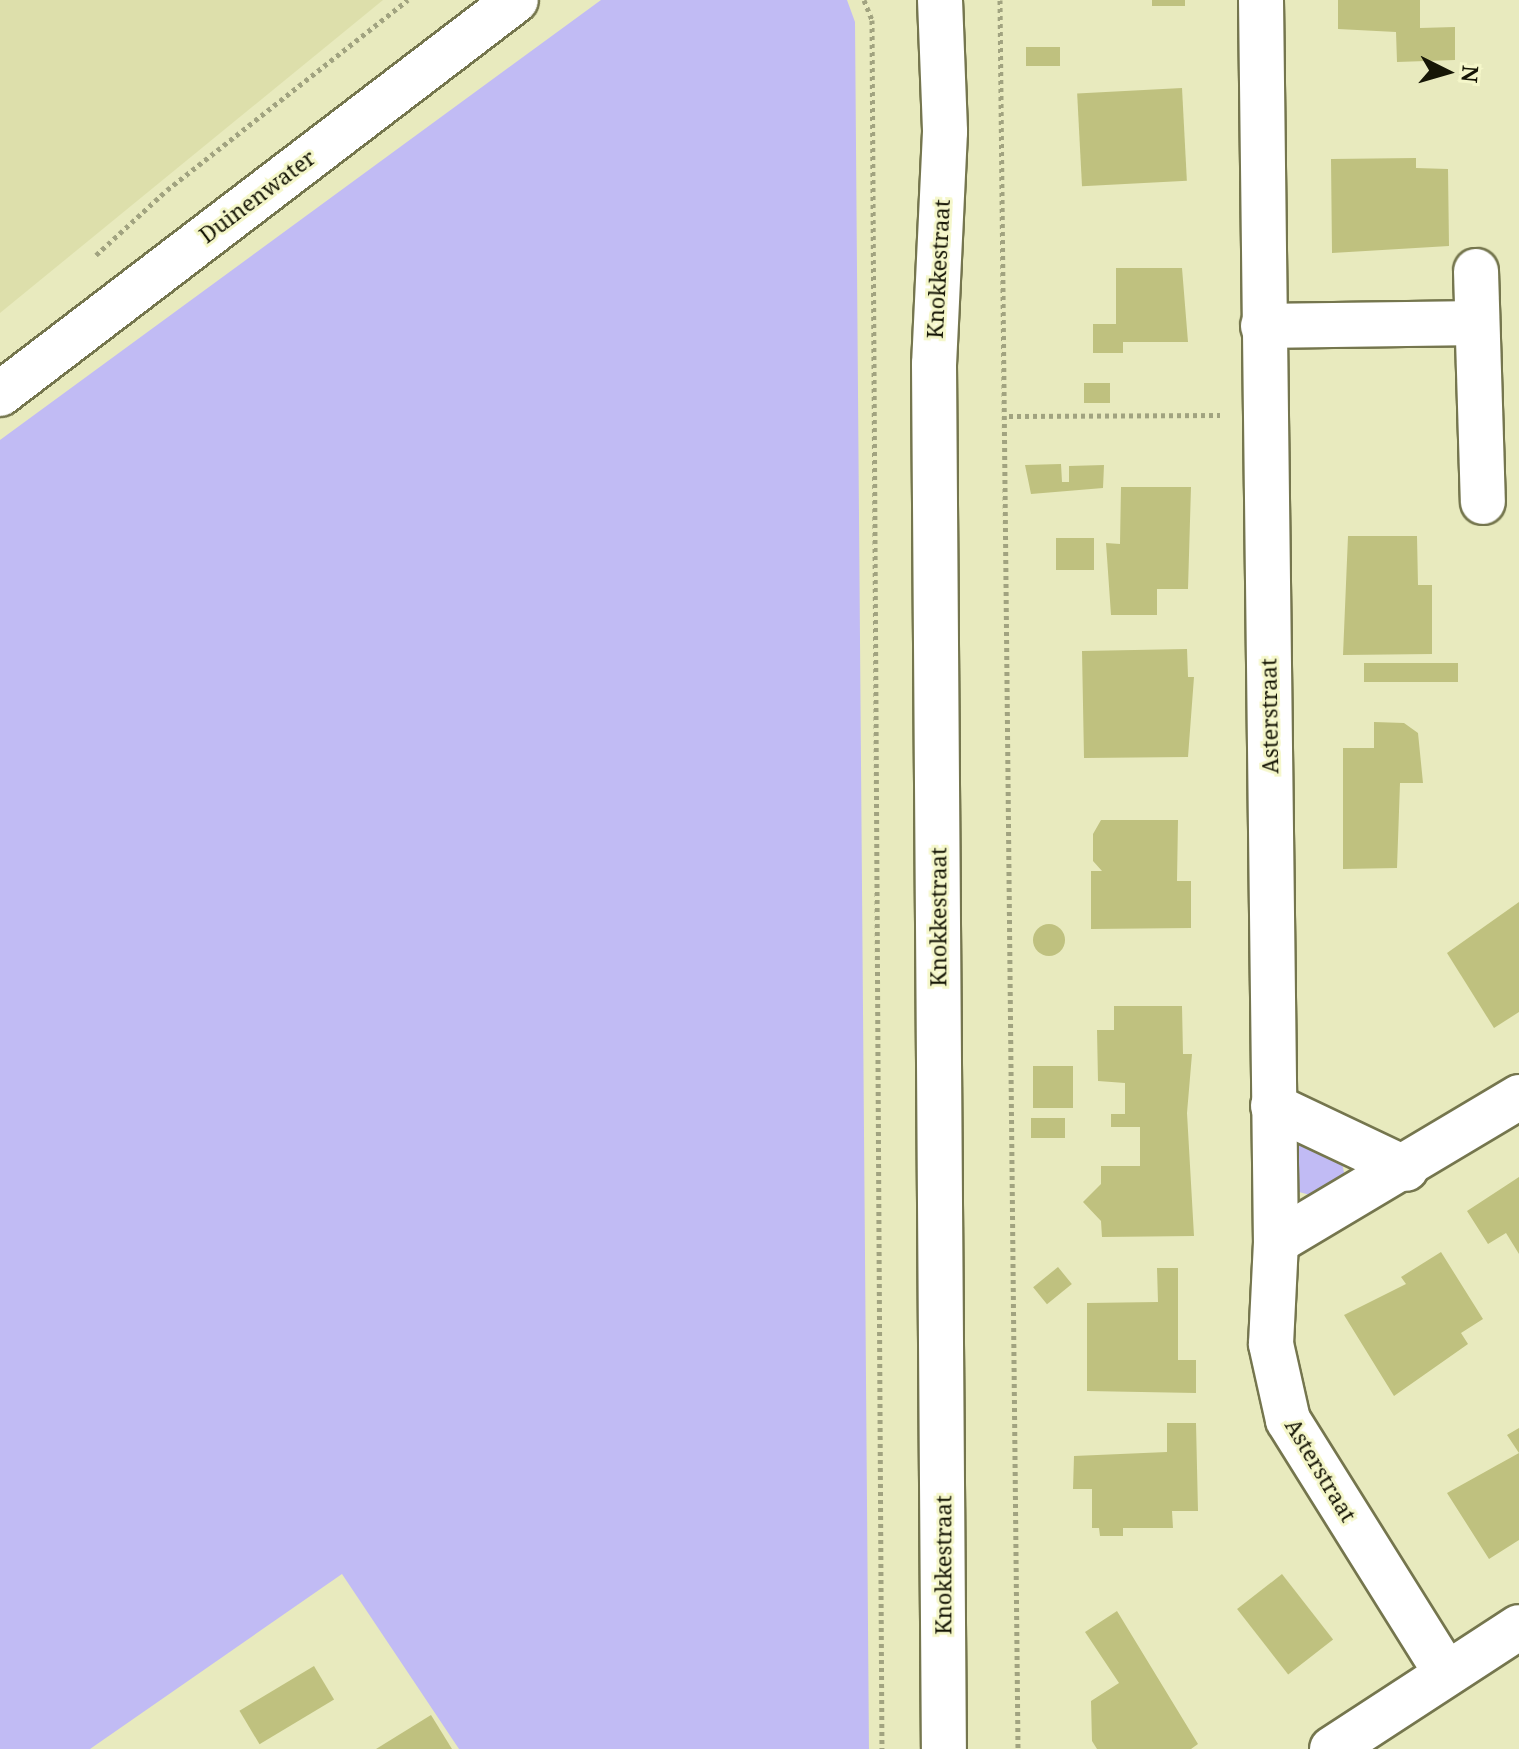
<!DOCTYPE html>
<html>
<head>
<meta charset="utf-8">
<style>
  body { margin:0 }
  #map { position:relative; width:1519px; height:1749px; overflow:hidden; background:#e8eabe; font-family:"Noto Serif",serif }
  div>[style] { position:absolute }
  [style*='--x'] { left:calc(var(--x)*1px); top:calc(var(--y)*1px); width:calc(var(--w)*1px); rotate:calc(var(--a)*1deg) }
  .built>* { inset:0; background:#dddfab }
  .green>* { inset:0; background:#c1bbf4 }
  .building>* { inset:0; background:#bfc17f; transform-origin:0 0 }
  .round { border-radius:50% }
  .path>* { height:5px; margin-top:-2.5px; transform-origin:0; background:repeating-linear-gradient(90deg,#a1a380 0 4px,transparent 0 8px) }
  .roads { filter:drop-shadow(2px 0 #75764e) drop-shadow(-2px 0 #75764e) drop-shadow(0 2px #75764e) drop-shadow(0 -2px #75764e) }
  .minor>* { height:44px; margin:-22px; padding:0 22px; transform-origin:22px; border-radius:22px; background:#fff }
  .tertiary>* { height:44px; margin:-22px; padding:0 22px; transform-origin:22px; border-radius:22px; background:#fff }
  span { translate:-50% -50%; white-space:nowrap; text-align:center; line-height:1.15; -webkit-text-stroke:6px #f5f7ca; paint-order:stroke }
  .street-label { font-size:22px; color:#161606 }
  .north { position:absolute; left:1407px; top:32px; width:80px; height:80px; -webkit-text-stroke:6px #f5f7ca; paint-order:stroke; rotate:95deg; font-size:22px; font-weight:700; line-height:32px; text-align:center; color:#161606 }
  .north::after { content:''; display:block; margin:auto; width:28px; height:36px; background:#161606; clip-path:polygon(50% 0,100% 100%,50% 72%,0 100%) }
</style>
</head>
<body>
<div id="map">
  <div class="built">
    <div style="clip-path:polygon(0 0,383px 0,0 313px)"></div>
  </div>
  <div class="green">
    <div style="clip-path:polygon(601px 0,847px 0,855px 22px,869px 1749px,459px 1749px,342px 1574px,90px 1749px,0 1749px,0 440px)"></div>
    <div style="clip-path:polygon(1296px 1140px,1342px 1163px,1345px 1177px,1314px 1196px,1299px 1192px)"></div>
  </div>
  <div class="building">
    <div style="left:1152px;top:0;width:33px;height:6px"></div>
    <div style="clip-path:polygon(1338px 0,1420px 0,1420px 28px,1455px 27px,1455px 60px,1397px 62px,1396px 32px,1338px 29px)"></div>
    <div style="left:1026px;top:47px;width:34px;height:19px"></div>
    <div style="left:1182px;top:88px;width:93px;height:105px;rotate:87deg"></div>
    <div style="clip-path:polygon(1416px 158px,1416px 168px,1448px 169px,1449px 246px,1332px 253px,1331px 159px)"></div>
    <div style="clip-path:polygon(1116px 268px,1182px 268px,1188px 342px,1123px 342px,1123px 353px,1093px 353px,1093px 324px,1116px 324px)"></div>
    <div style="left:1084px;top:383px;width:26px;height:20px"></div>
    <div style="clip-path:polygon(1061px 464px,1062px 482px,1069px 482px,1069px 466px,1104px 465px,1103px 488px,1031px 494px,1025px 465px)"></div>
    <div style="clip-path:polygon(1121px 487px,1191px 487px,1188px 589px,1157px 589px,1157px 615px,1111px 615px,1106px 543px,1120px 544px)"></div>
    <div style="clip-path:polygon(1348px 536px,1417px 536px,1418px 585px,1432px 585px,1432px 654px,1343px 655px)"></div>
    <div style="left:1056px;top:538px;width:38px;height:32px"></div>
    <div style="clip-path:polygon(1187px 649px,1188px 677px,1194px 677px,1188px 757px,1084px 758px,1082px 651px)"></div>
    <div style="left:1458px;top:663px;width:19px;height:94px;rotate:90deg"></div>
    <div style="clip-path:polygon(1374px 722px,1404px 723px,1418px 733px,1423px 783px,1400px 783px,1397px 868px,1343px 869px,1343px 748px,1374px 748px)"></div>
    <div style="clip-path:polygon(1101px 820px,1178px 820px,1177px 881px,1191px 881px,1191px 928px,1091px 929px,1091px 871px,1102px 871px,1093px 861px,1093px 834px)"></div>
    <div style="clip-path:polygon(1519px 902px,1519px 1012px,1494px 1028px,1447px 953px)"></div>
    <div class="round" style="left:1033px;top:924px;width:32px;height:32px"></div>
    <div style="clip-path:polygon(1114px 1006px,1182px 1006px,1183px 1054px,1192px 1054px,1187px 1113px,1194px 1236px,1102px 1237px,1101px 1221px,1083px 1202px,1101px 1184px,1101px 1166px,1140px 1166px,1140px 1127px,1111px 1127px,1111px 1114px,1125px 1114px,1125px 1083px,1098px 1081px,1097px 1030px,1114px 1030px)"></div>
    <div style="left:1033px;top:1066px;width:40px;height:42px"></div>
    <div style="left:1065px;top:1118px;width:20px;height:34px;rotate:90deg"></div>
    <div style="clip-path:polygon(1519px 1177px,1519px 1254px,1506px 1233px,1488px 1244px,1467px 1211px)"></div>
    <div style="clip-path:polygon(1441px 1252px,1483px 1319px,1461px 1333px,1468px 1344px,1394px 1396px,1344px 1315px,1406px 1284px,1401px 1277px)"></div>
    <div style="left:1058px;top:1267px;width:22px;height:32px;rotate:51deg"></div>
    <div style="clip-path:polygon(1157px 1268px,1178px 1268px,1178px 1360px,1196px 1360px,1196px 1393px,1087px 1391px,1087px 1303px,1158px 1302px)"></div>
    <div style="clip-path:polygon(1167px 1423px,1196px 1423px,1198px 1511px,1172px 1511px,1173px 1528px,1123px 1528px,1123px 1536px,1100px 1536px,1099px 1528px,1092px 1528px,1092px 1489px,1073px 1489px,1074px 1456px,1167px 1452px)"></div>
    <div style="clip-path:polygon(1519px 1428px,1519px 1540px,1489px 1559px,1447px 1493px,1519px 1453px,1507px 1435px)"></div>
    <div style="left:1282px;top:1574px;width:83px;height:57px;rotate:52deg"></div>
    <div style="clip-path:polygon(1117px 1611px,1198px 1744px,1191px 1749px,1097px 1749px,1092px 1741px,1091px 1701px,1119px 1683px,1085px 1632px)"></div>
    <div style="left:314px;top:1666px;width:39px;height:87px;rotate:59deg"></div>
    <div style="clip-path:polygon(431px 1715px,452px 1749px,376px 1749px)"></div>
  </div>
  <div class="path">
    <div style="--x:864;--y:0;--w:22;--a:68"></div>
    <div style="--x:872;--y:20;--w:1729;--a:89.67"></div>
    <div style="--x:1000;--y:0;--w:1749;--a:89.41"></div>
    <div style="--x:96;--y:255;--w:96;--a:-42.5"></div>
    <div style="--x:167;--y:190;--w:307;--a:-38.3"></div>
    <div style="--x:1009;--y:416;--w:211;--a:-0.3"></div>
  </div>
  <div class="roads">
    <div class="minor">
      <div style="--x:1261;--y:0;--w:1242;--a:89.31"></div>
      <div style="--x:1276;--y:1242;--w:102;--a:92.8"></div>
      <div style="--x:1271;--y:1344;--w:78;--a:77.4"></div>
      <div style="--x:1288;--y:1420;--w:298;--a:58"></div>
      <div style="--x:1476;--y:271;--w:231;--a:88.3"></div>
      <div style="--x:1263;--y:326;--w:214;--a:-0.8"></div>
      <div style="--x:0;--y:394;--w:649;--a:-37.36"></div>
      <div style="--x:1273;--y:1106;--w:147;--a:25.3"></div>
      <div style="--x:1276;--y:1242;--w:283;--a:-30.8"></div>
      <div style="--x:1332;--y:1749;--w:223;--a:-33.1"></div>
    </div>
    <div class="tertiary">
      <div style="--x:940;--y:0;--w:132;--a:87.8"></div>
      <div style="--x:945;--y:132;--w:232;--a:92.7"></div>
      <div style="--x:934;--y:364;--w:1385;--a:89.59"></div>
    </div>
  </div>
  <div class="street-label">
    <span style="left:257px;top:196px;rotate:-37deg">Duinenwater</span>
    <span style="left:938px;top:269px;rotate:-87deg">Knokkestraat</span>
    <span style="left:1269px;top:716px;rotate:-91deg">Asterstraat</span>
    <span style="left:938px;top:917px;rotate:-90deg">Knokkestraat</span>
    <span style="left:1321px;top:1470px;rotate:59deg">Asterstraat</span>
    <span style="left:943px;top:1565px;rotate:-90deg">Knokkestraat</span>
  </div>
  <div class="north">N</div>
</div>
</body>
</html>
